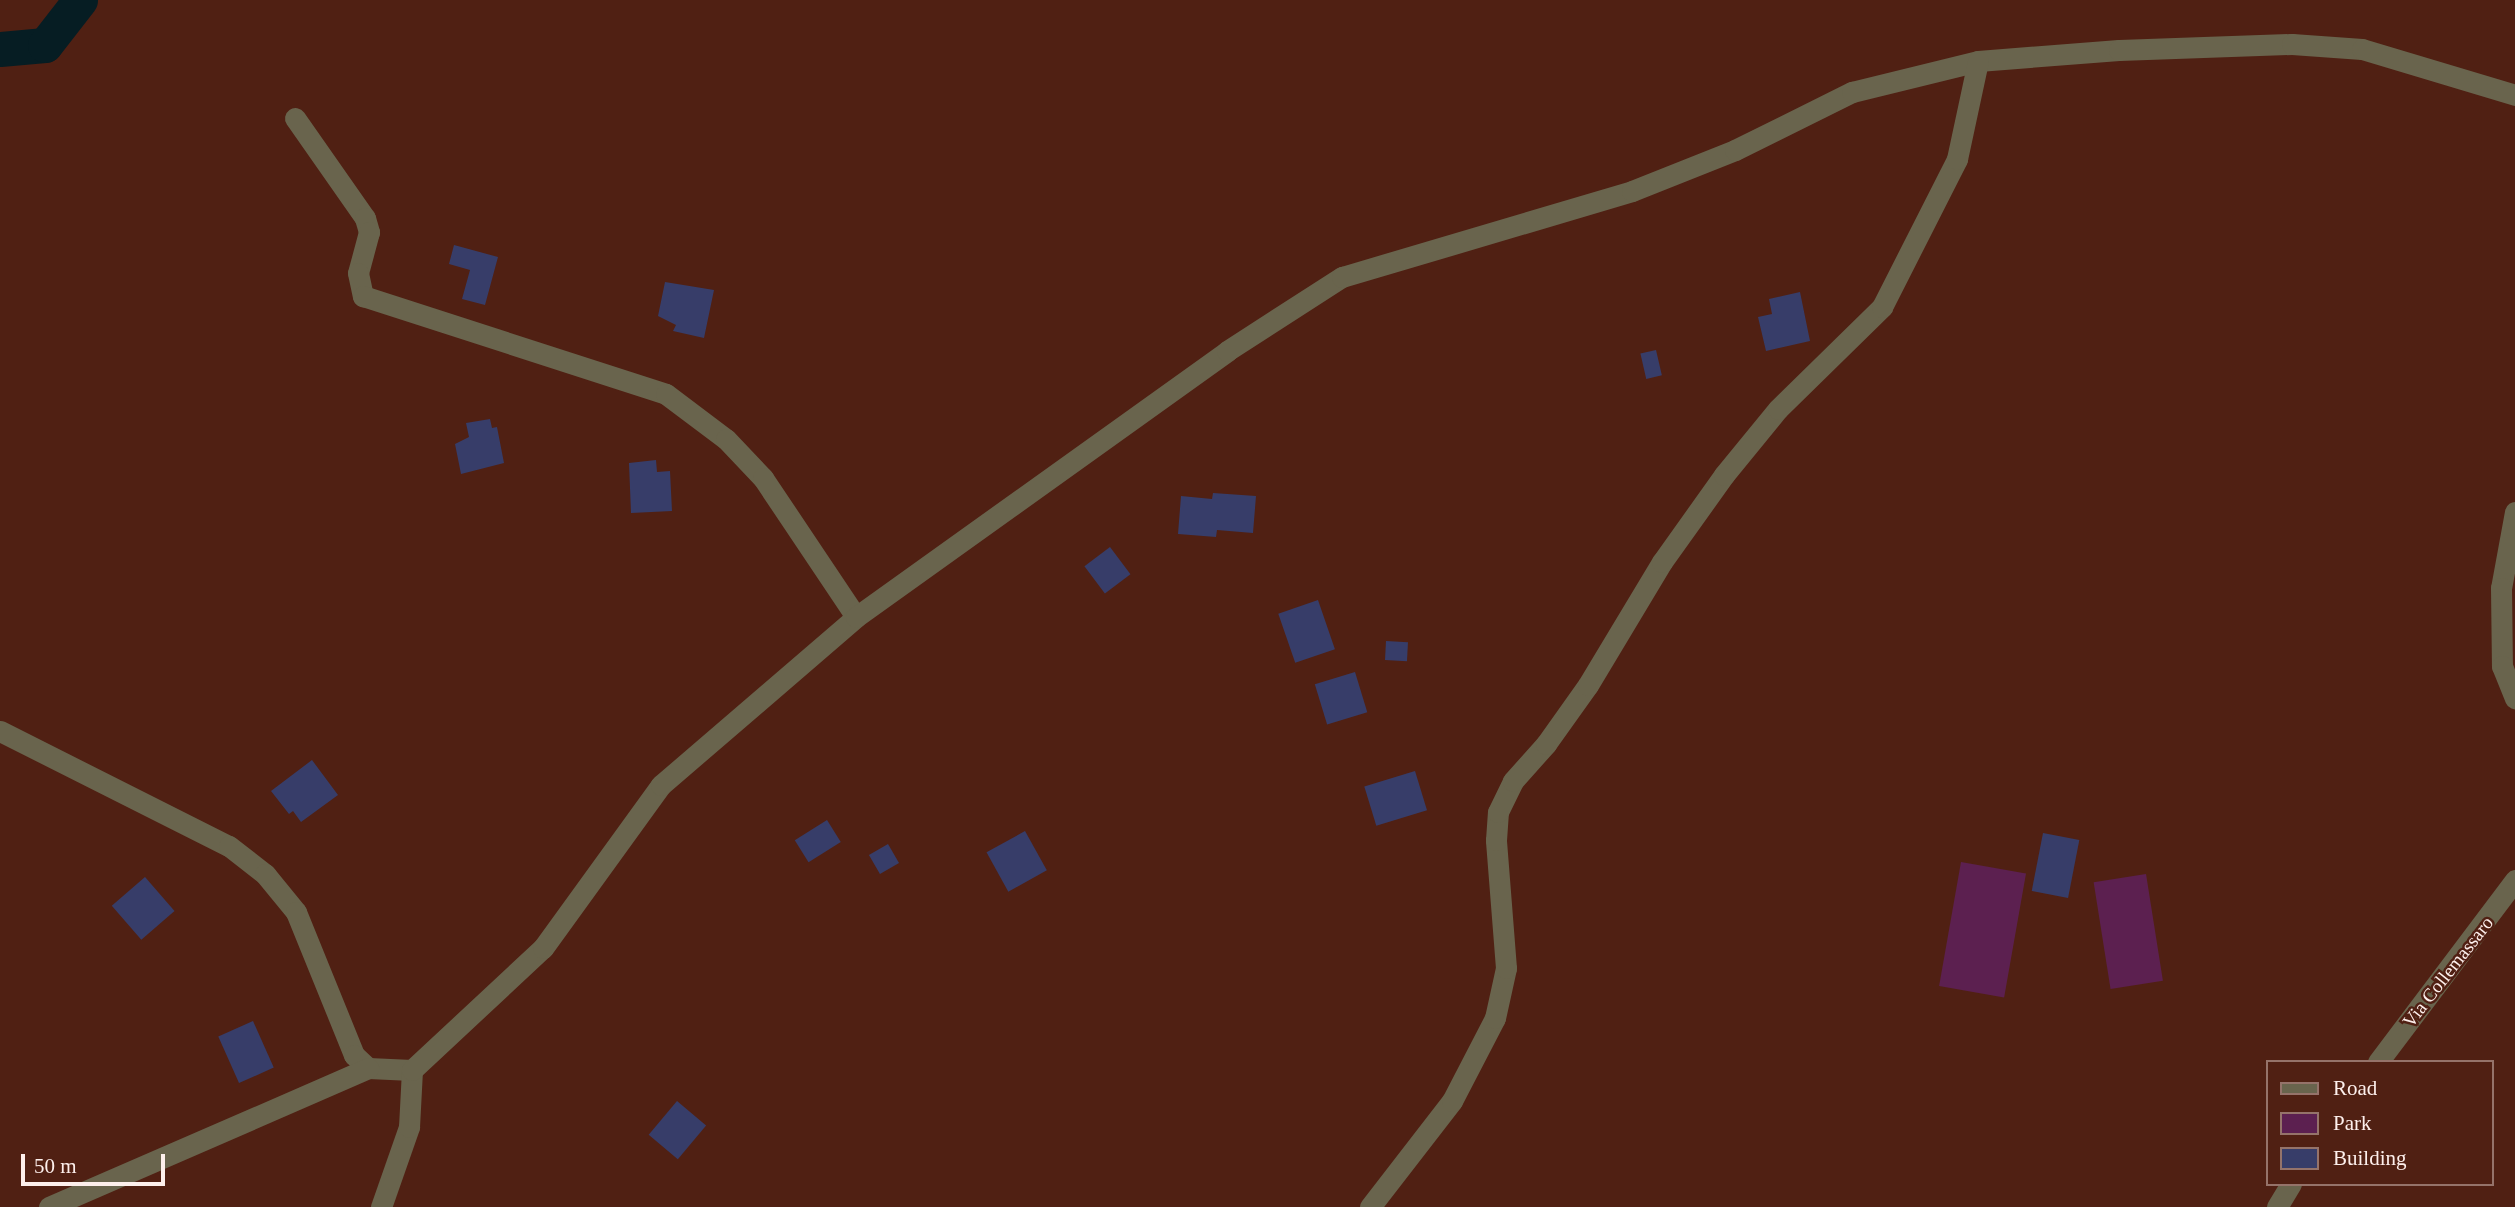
<!DOCTYPE html>
<html>
<head>
<meta charset="utf-8">
<style>
  body { margin:0 }
  #map { position:relative; width:2515px; height:1207px; overflow:hidden; background:#502013; font-family:"Times New Roman",serif }
  div>[style] { position:absolute }
  [style*='--x'] { left:calc(var(--x)*1px); top:calc(var(--y)*1px); width:calc(var(--w)*1px); rotate:calc(var(--a)*1deg) }
  .green>* { inset:0; background:#5c2050; transform-origin:0 0 }
  .river>* { height:35px; margin:-17.5px; padding:0 17.5px; transform-origin:17.5px; border-radius:17.5px; background:#061d23 }
  .building>* { inset:0; background:#373d69; transform-origin:0 0 }
  .minor>* { height:21px; margin:-10.5px; padding:0 10.5px; transform-origin:10.5px; border-radius:10.5px; background:#69644d }
  span { translate:-50% -50%; white-space:nowrap; text-align:center; line-height:1.15; -webkit-text-stroke:5px #502013; paint-order:stroke }
  .street-label { font-size:19px; color:#fdefec }
  .legend { position:absolute; left:2266px; top:1060px; width:228px; height:126px; box-sizing:border-box; background:#502013; border:2px solid #95736a; margin:0; padding:9px 12px; list-style:none; font-size:21px; color:#fdefec }
  .legend li { display:flex; align-items:center; gap:14px; height:35px }
  .legend b { width:35px; border:2px solid #95736a }
  .scale { position:absolute; left:21px; top:1154px; width:144px; height:32px; box-sizing:border-box; border:4px solid #fdefec; border-top:0; padding-left:9px; font-size:21px; line-height:24px; white-space:nowrap; color:#fdefec; -webkit-text-stroke:5px #502013; paint-order:stroke }
</style>
</head>
<body>
<div id="map">
  <div class="green">
    <div style="left:1961px;top:862px;width:66px;height:126px;rotate:10deg"></div>
    <div style="left:2146px;top:874px;width:108px;height:53px;rotate:81deg"></div>
  </div>
  <div class="river">
    <div style="--x:0;--y:49;--w:45;--a:-5.1"></div>
    <div style="--x:45;--y:45;--w:57;--a:-52.1"></div>
  </div>
  <div class="building">
    <div style="clip-path:polygon(454px 245px,498px 257px,485px 305px,462px 299px,470px 270px,449px 264px)"></div>
    <div style="clip-path:polygon(665px 282px,714px 290px,704px 338px,673px 331px,676px 325px,658px 316px)"></div>
    <div style="clip-path:polygon(1800px 292px,1810px 341px,1766px 351px,1758px 317px,1772px 314px,1769px 299px)"></div>
    <div style="left:1656px;top:350px;width:26px;height:16px;rotate:77deg"></div>
    <div style="clip-path:polygon(490px 419px,492px 428px,497px 427px,504px 463px,461px 474px,455px 444px,469px 437px,466px 423px)"></div>
    <div style="clip-path:polygon(656px 460px,657px 472px,670px 471px,672px 511px,631px 513px,629px 463px)"></div>
    <div style="clip-path:polygon(1213px 493px,1256px 496px,1253px 533px,1217px 530px,1216px 537px,1178px 534px,1181px 496px,1212px 499px)"></div>
    <div style="left:1110px;top:547px;width:34px;height:32px;rotate:53deg"></div>
    <div style="left:1318px;top:600px;width:52px;height:42px;rotate:71deg"></div>
    <div style="left:1386px;top:641px;width:22px;height:19px;rotate:3deg"></div>
    <div style="left:1355px;top:672px;width:42px;height:42px;rotate:73deg"></div>
    <div style="clip-path:polygon(312px 760px,338px 795px,301px 822px,293px 811px,289px 814px,271px 791px)"></div>
    <div style="left:1415px;top:771px;width:41px;height:53px;rotate:73deg"></div>
    <div style="left:827px;top:820px;width:26px;height:38px;rotate:58deg"></div>
    <div style="left:1025px;top:831px;width:45px;height:44px;rotate:61deg"></div>
    <div style="left:2043px;top:833px;width:37px;height:59px;rotate:11deg"></div>
    <div style="left:888px;top:844px;width:22px;height:22px;rotate:60deg"></div>
    <div style="left:145px;top:877px;width:45px;height:44px;rotate:49deg"></div>
    <div style="left:253px;top:1021px;width:51px;height:38px;rotate:66deg"></div>
    <div style="left:677px;top:1101px;width:38px;height:44px;rotate:40deg"></div>
  </div>
  <div class="minor">
    <div style="--x:295;--y:118;--w:122;--a:55"></div>
    <div style="--x:365;--y:218;--w:15;--a:74"></div>
    <div style="--x:369;--y:232;--w:42;--a:105"></div>
    <div style="--x:358;--y:273;--w:24;--a:78"></div>
    <div style="--x:363;--y:296;--w:318;--a:17.9"></div>
    <div style="--x:666;--y:394;--w:75;--a:36.9"></div>
    <div style="--x:726;--y:439;--w:54;--a:46.5"></div>
    <div style="--x:763;--y:478;--w:167;--a:56.2"></div>
    <div style="--x:2515;--y:512;--w:77;--a:100.4"></div>
    <div style="--x:2501;--y:588;--w:78;--a:89.3"></div>
    <div style="--x:2502;--y:666;--w:35;--a:68"></div>
    <div style="--x:0;--y:731;--w:256;--a:26.7"></div>
    <div style="--x:229;--y:846;--w:46;--a:37.9"></div>
    <div style="--x:265;--y:874;--w:49;--a:50.8"></div>
    <div style="--x:296;--y:912;--w:154;--a:67.9"></div>
    <div style="--x:354;--y:1055;--w:19;--a:43"></div>
    <div style="--x:368;--y:1068;--w:44;--a:2.6"></div>
    <div style="--x:2378;--y:1062;--w:228;--a:-53"></div>
    <div style="--x:49;--y:1207;--w:348;--a:-23.5"></div>
    <div style="--x:381;--y:1207;--w:85;--a:-70.7"></div>
    <div style="--x:409;--y:1127;--w:57;--a:-87"></div>
    <div style="--x:412;--y:1070;--w:179;--a:-43"></div>
    <div style="--x:543;--y:948;--w:201;--a:-54.1"></div>
    <div style="--x:661;--y:785;--w:257;--a:-40.7"></div>
    <div style="--x:856;--y:617;--w:457;--a:-35.6"></div>
    <div style="--x:1227;--y:351;--w:137;--a:-32.8"></div>
    <div style="--x:1342;--y:277;--w:302;--a:-16.5"></div>
    <div style="--x:1632;--y:191;--w:111;--a:-21.7"></div>
    <div style="--x:1735;--y:150;--w:131;--a:-26.4"></div>
    <div style="--x:1852;--y:92;--w:130;--a:-13.8"></div>
    <div style="--x:1978;--y:61;--w:141;--a:-4.5"></div>
    <div style="--x:2119;--y:50;--w:173;--a:-2"></div>
    <div style="--x:2292;--y:44;--w:70;--a:4.1"></div>
    <div style="--x:2362;--y:49;--w:160;--a:16.7"></div>
    <div style="--x:1370;--y:1207;--w:134;--a:-52.3"></div>
    <div style="--x:1452;--y:1101;--w:93;--a:-62.6"></div>
    <div style="--x:1495;--y:1018;--w:51;--a:-77.6"></div>
    <div style="--x:1506;--y:968;--w:128;--a:-94.5"></div>
    <div style="--x:1496;--y:840;--w:28;--a:-86"></div>
    <div style="--x:1498;--y:812;--w:34;--a:-64"></div>
    <div style="--x:1513;--y:781;--w:50;--a:-48.3"></div>
    <div style="--x:1546;--y:744;--w:72;--a:-54.6"></div>
    <div style="--x:1588;--y:685;--w:144;--a:-59"></div>
    <div style="--x:1662;--y:562;--w:107;--a:-54.5"></div>
    <div style="--x:1724;--y:475;--w:85;--a:-50.7"></div>
    <div style="--x:1778;--y:409;--w:146;--a:-44.4"></div>
    <div style="--x:1882;--y:307;--w:166;--a:-63.1"></div>
    <div style="--x:1957;--y:159;--w:100;--a:-77.9"></div>
    <div style="--x:2277;--y:1207;--w:27;--a:-59"></div>
  </div>
  <div class="street-label">
    <span style="left:2448px;top:972px;rotate:-52deg">Via Collemassaro</span>
  </div>
  <ul class="legend">
  <li><b style="height:9px;background:#69644d"></b>Road</li>
  <li><b style="height:19px;background:#5c2050"></b>Park</li>
  <li><b style="height:19px;background:#373d69"></b>Building</li>
  </ul>
  <div class="scale">50 m</div>
</div>
</body>
</html>
